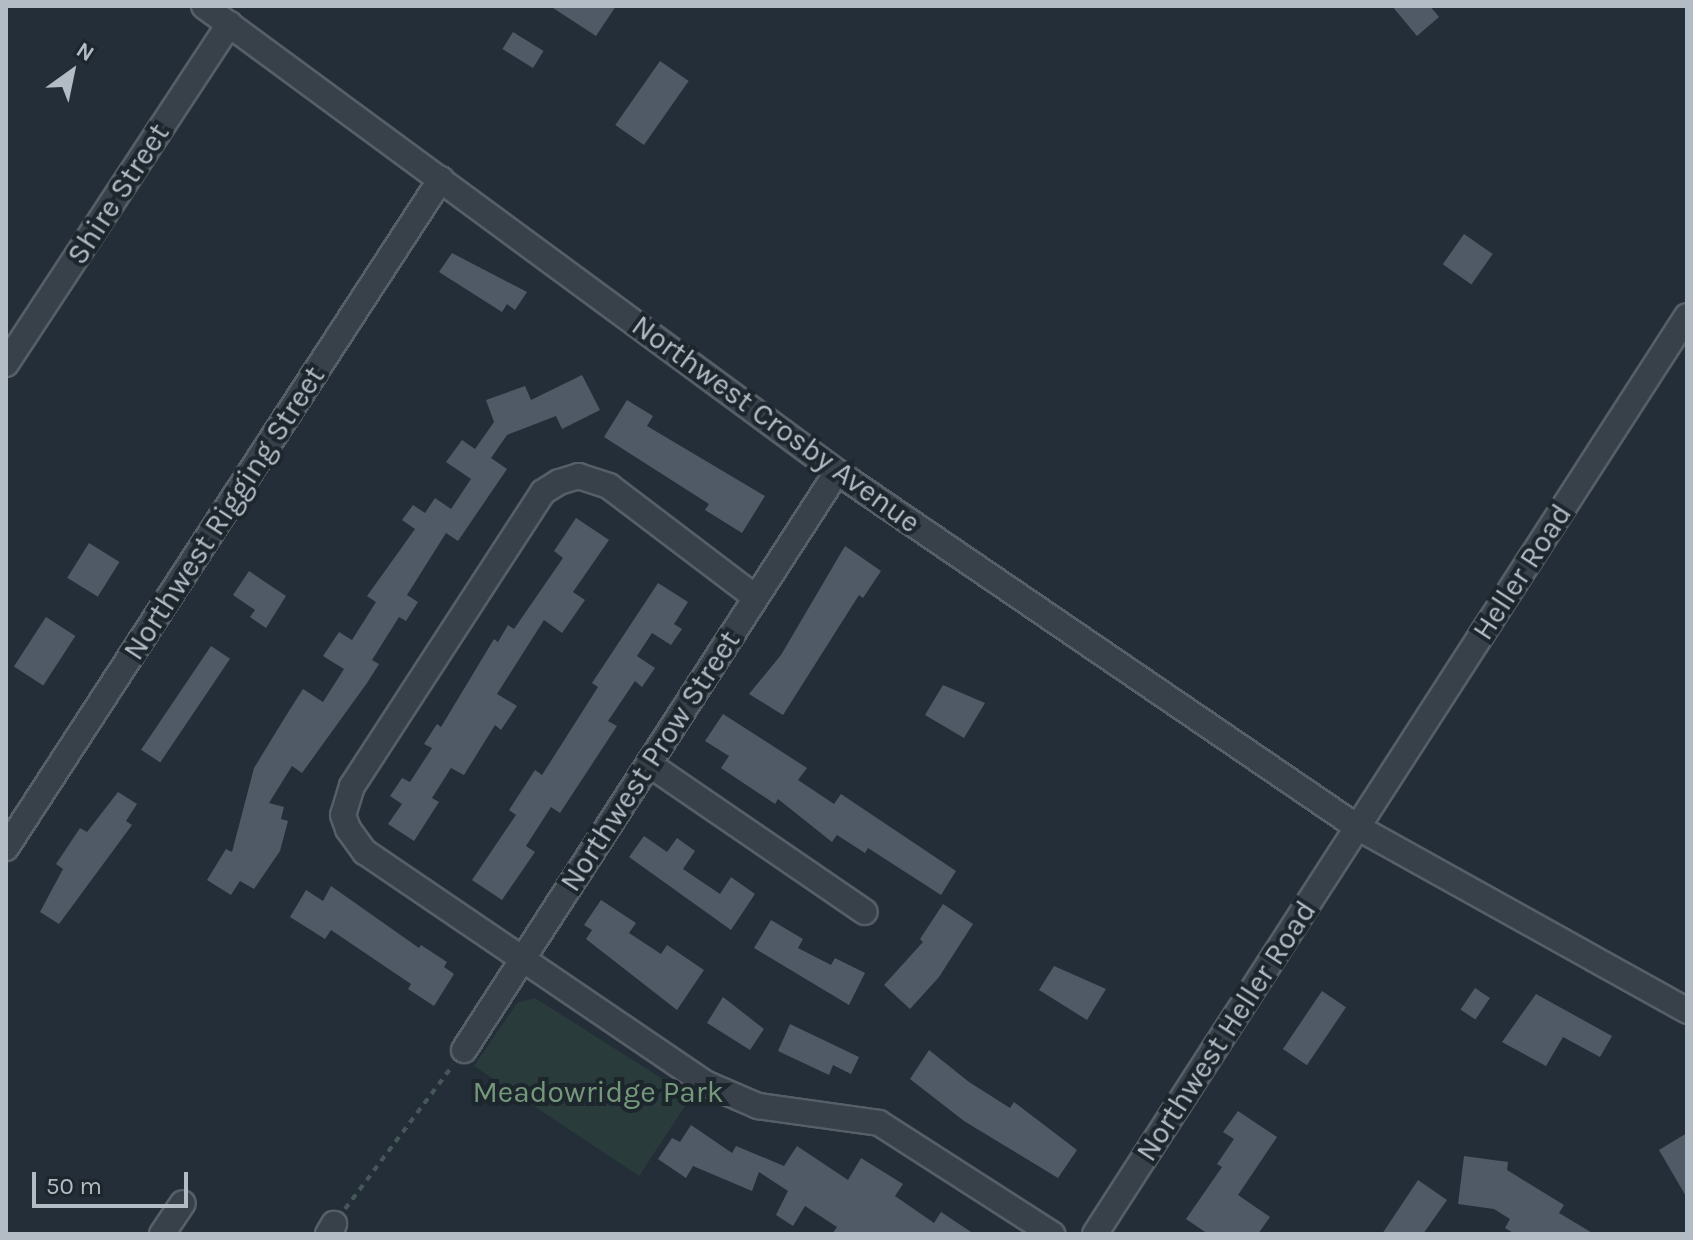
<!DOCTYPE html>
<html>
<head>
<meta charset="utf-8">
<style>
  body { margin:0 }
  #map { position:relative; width:1693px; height:1240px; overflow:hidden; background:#242e38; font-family:Karla,sans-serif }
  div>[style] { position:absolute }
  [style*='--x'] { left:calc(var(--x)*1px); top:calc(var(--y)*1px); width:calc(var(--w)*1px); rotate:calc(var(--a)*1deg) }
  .green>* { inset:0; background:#293c3b }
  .building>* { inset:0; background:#505a67; transform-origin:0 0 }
  .path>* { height:4px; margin-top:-2px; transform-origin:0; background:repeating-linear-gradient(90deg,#465759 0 6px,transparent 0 12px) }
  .roads { filter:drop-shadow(2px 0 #565e67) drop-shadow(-2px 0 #565e67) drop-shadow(0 2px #565e67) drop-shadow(0 -2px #565e67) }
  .minor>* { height:24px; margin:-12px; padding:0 12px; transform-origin:12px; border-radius:12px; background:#384049 }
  span { translate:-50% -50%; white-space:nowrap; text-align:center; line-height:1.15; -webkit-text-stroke:8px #1d252d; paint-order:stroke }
  .street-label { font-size:30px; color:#b3bbc5 }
  .park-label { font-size:30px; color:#74987a }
  .frame { position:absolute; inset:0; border:8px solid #b3bbc5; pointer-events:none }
  .north { position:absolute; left:32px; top:32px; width:80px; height:80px; -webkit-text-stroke:6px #1d252d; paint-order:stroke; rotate:33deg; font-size:22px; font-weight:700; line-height:32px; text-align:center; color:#b3bbc5 }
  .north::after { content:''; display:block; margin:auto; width:28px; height:36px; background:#b3bbc5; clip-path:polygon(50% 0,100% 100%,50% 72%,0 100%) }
  .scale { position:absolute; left:32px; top:1172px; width:156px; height:36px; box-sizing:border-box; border:4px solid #b3bbc5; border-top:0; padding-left:10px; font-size:24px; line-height:28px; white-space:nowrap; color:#b3bbc5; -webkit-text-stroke:6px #1d252d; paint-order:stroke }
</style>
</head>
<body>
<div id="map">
  <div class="green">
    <div style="clip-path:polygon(535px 998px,691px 1097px,639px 1176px,474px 1066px,517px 1003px)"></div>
  </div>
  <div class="building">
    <div style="clip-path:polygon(550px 6px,616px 6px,596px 36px)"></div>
    <div style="clip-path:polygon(1392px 6px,1430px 6px,1439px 17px,1417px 36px)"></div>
    <div style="left:513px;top:32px;width:36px;height:20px;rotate:32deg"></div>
    <div style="left:660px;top:61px;width:35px;height:78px;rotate:35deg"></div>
    <div style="left:1464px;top:234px;width:35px;height:37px;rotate:35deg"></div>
    <div style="clip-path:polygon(452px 253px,527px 292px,515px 310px,507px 304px,502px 312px,439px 272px)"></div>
    <div style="clip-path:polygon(582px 375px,600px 410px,562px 429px,556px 416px,507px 435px,491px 458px,507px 469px,458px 541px,446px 533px,407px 595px,418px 602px,406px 621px,399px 617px,372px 660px,379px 664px,367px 683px,302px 773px,292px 766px,269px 803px,284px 807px,281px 819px,288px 821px,280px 851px,254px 889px,240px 881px,231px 895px,207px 880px,226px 849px,232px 852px,254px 768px,287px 714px,303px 689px,323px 702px,344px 669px,323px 656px,339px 632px,352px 640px,376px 602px,367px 596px,415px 529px,402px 520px,413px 505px,425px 513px,435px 498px,451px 509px,471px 479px,446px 462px,462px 440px,475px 449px,494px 422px,486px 400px,525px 386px,531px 400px)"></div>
    <div style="clip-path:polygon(627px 400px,653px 416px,647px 426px,765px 496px,742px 533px,705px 510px,709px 504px,604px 437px)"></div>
    <div style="clip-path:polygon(576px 518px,609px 540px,573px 592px,585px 600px,562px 633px,544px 620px,497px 694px,517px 706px,501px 730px,495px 725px,464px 775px,451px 768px,432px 798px,439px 802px,414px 841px,388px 824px,402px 804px,390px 796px,402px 778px,410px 782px,432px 748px,424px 744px,437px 724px,441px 727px,494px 639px,498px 642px,508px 625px,514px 629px,563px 558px,554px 551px)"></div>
    <div style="left:89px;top:543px;width:36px;height:41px;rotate:32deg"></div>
    <div style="clip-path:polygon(845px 546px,881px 571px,863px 598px,859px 595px,783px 715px,749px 694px,781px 655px)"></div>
    <div style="clip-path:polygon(249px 571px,286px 596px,266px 628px,250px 617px,255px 610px,233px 595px)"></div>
    <div style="clip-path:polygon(658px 583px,688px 602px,674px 624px,682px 629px,671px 645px,652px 633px,637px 656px,655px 668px,642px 687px,635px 681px,608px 721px,617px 726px,560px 813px,551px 807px,526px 846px,535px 852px,502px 900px,472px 880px,516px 815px,509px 810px,535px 770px,542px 775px,598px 687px,592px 683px)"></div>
    <div style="left:46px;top:617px;width:35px;height:59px;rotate:33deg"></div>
    <div style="left:211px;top:646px;width:23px;height:125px;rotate:34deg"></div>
    <div style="clip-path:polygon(943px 685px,985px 703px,964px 738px,925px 715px)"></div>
    <div style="clip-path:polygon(723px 714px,807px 768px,798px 780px,834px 804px,841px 794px,956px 871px,941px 895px,868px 848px,865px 853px,837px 835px,832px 842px,778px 799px,775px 804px,721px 768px,729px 756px,705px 741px)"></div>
    <div style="clip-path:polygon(118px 792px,137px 804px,126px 821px,132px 825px,59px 924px,40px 912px,63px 869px,56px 864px,80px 828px,87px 832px)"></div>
    <div style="clip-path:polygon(644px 836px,667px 852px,677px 838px,695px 851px,683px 869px,720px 894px,731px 877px,755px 894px,731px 930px,629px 857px)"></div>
    <div style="clip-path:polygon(331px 886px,419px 948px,421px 945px,447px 962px,444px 967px,454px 974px,434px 1006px,408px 989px,411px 984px,331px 930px,325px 939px,290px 917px,306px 890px,323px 901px)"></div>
    <div style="clip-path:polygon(601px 900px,636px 923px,629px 933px,661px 954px,667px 945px,704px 970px,677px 1010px,586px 939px,592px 930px,584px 925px)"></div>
    <div style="clip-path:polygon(943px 904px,973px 924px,939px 977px,910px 1009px,884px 985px,923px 942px,920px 939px)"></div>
    <div style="clip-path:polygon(771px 920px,803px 939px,798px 948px,831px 965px,835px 958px,865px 973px,849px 1005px,754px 948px)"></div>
    <div style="clip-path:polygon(1054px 966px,1106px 989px,1087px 1020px,1039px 990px)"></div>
    <div style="left:1475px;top:988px;width:18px;height:26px;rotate:34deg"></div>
    <div style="left:1322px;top:991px;width:29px;height:70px;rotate:34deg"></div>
    <div style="clip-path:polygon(1536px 994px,1612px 1036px,1600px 1057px,1563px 1037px,1546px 1066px,1502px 1042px)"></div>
    <div style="clip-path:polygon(723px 997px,764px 1029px,750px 1050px,707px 1023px)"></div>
    <div style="clip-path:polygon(790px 1024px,859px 1057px,851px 1074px,833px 1065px,829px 1075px,778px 1051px)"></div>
    <div style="clip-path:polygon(929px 1050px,969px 1082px,1010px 1108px,1014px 1102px,1077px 1150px,1058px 1178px,964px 1121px,910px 1079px)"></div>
    <div style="clip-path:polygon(1238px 1111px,1277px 1137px,1238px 1195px,1270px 1217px,1258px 1234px,1208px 1234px,1186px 1219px,1222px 1167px,1217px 1164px,1234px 1139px,1223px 1132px)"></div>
    <div style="clip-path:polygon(691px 1125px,732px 1153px,736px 1146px,784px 1166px,797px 1146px,848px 1180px,861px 1158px,903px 1184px,895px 1196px,934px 1223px,941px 1212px,974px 1234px,832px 1234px,837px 1227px,805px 1206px,793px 1226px,776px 1215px,788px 1191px,759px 1172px,752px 1191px,693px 1166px,686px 1178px,658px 1159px,672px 1138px,680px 1142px)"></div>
    <div style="clip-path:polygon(1687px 1133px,1687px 1198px,1659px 1150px)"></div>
    <div style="clip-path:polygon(1464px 1156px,1508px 1162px,1507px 1170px,1564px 1205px,1559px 1213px,1594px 1234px,1515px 1234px,1505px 1228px,1510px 1219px,1494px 1209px,1458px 1204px)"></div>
    <div style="clip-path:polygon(1418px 1180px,1447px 1200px,1423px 1234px,1382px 1234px)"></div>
  </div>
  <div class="path">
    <div style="--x:345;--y:1209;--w:180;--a:-53.1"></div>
  </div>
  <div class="roads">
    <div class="minor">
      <div style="--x:204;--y:6;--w:786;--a:36.36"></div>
      <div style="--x:837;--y:472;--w:630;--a:34.32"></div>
      <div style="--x:1357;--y:827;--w:378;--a:29.1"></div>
      <div style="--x:6;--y:364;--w:407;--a:-56.7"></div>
      <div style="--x:755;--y:597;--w:183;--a:-142.8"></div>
      <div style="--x:609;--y:486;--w:32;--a:-162"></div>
      <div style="--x:579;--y:476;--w:21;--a:163"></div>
      <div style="--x:559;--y:482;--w:19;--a:148"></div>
      <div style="--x:543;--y:492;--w:351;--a:123"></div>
      <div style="--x:352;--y:786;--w:30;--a:107"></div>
      <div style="--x:343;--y:815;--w:15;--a:70"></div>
      <div style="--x:348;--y:829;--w:29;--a:54"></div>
      <div style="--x:365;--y:852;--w:413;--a:34.2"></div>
      <div style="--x:707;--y:1084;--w:56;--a:23.3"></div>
      <div style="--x:758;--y:1106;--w:122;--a:8"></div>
      <div style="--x:879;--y:1123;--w:206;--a:32.7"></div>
      <div style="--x:650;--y:765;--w:260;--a:34.4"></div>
      <div style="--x:6;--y:848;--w:798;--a:-56.97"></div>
      <div style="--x:464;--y:1050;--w:688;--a:-57.16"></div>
      <div style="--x:162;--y:1234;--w:37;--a:-56"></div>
      <div style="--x:328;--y:1234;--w:12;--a:-59"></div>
      <div style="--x:1095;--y:1234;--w:1092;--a:-57.18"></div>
    </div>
  </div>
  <div class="street-label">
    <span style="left:118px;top:194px;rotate:-57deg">Shire Street</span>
    <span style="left:776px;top:424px;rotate:36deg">Northwest Crosby Avenue</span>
    <span style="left:224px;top:513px;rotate:-57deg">Northwest Rigging Street</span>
    <span style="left:1522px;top:572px;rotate:-57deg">Heller Road</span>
    <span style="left:650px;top:761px;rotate:-57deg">Northwest Prow Street</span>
    <span style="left:1226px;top:1031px;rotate:-57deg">Northwest Heller Road</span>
  </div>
  <div class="park-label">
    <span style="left:598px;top:1092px">Meadowridge Park</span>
  </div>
  <div class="frame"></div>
  <div class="north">N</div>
  <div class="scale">50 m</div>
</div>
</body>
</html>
